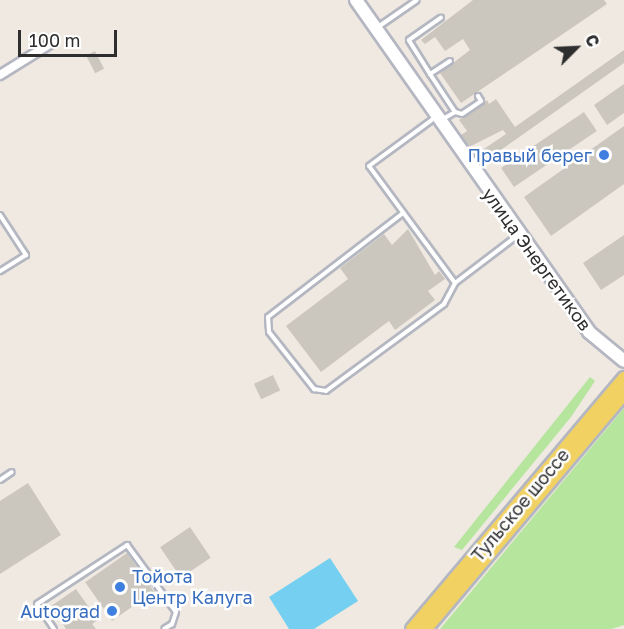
<!DOCTYPE html>
<html>
<head>
<meta charset="utf-8">
<style>
  body { margin:0 }
  #map { position:relative; width:624px; height:629px; overflow:hidden; background:#efe9e1; font-family:"Golos Text",sans-serif }
  div>[style] { position:absolute }
  [style*='--x'] { left:calc(var(--x)*1px); top:calc(var(--y)*1px); width:calc(var(--w)*1px); rotate:calc(var(--a)*1deg) }
  .green>* { inset:0; background:#b6e59e }
  .water>* { inset:0; background:#75cff0 }
  .building>* { inset:0; background:#cbc7bf; transform-origin:0 0 }
  .roads { filter:drop-shadow(2px 0 #b4b7c1) drop-shadow(-2px 0 #b4b7c1) drop-shadow(0 2px #b4b7c1) drop-shadow(0 -2px #b4b7c1) }
  .lane>* { height:4px; margin:-2px; padding:0 2px; transform-origin:2px; border-radius:2px; background:#fff }
  .street>* { height:8px; margin:-4px; padding:0 4px; transform-origin:4px; border-radius:4px; background:#fff }
  .secondary>* { height:12px; margin:-6px; padding:0 6px; transform-origin:6px; border-radius:6px; background:#fff }
  .primary>* { height:12px; margin:-6px; padding:0 6px; transform-origin:6px; border-radius:6px; background:#f2d163 }
  .dots>* { width:16px; height:16px; translate:-50% -50%; box-sizing:border-box; border:3px solid #fff; border-radius:50% }
  span { translate:-50% -50%; white-space:nowrap; text-align:center; line-height:1.15; -webkit-text-stroke:5px #fff; paint-order:stroke }
  .shop-label { font-size:18px; color:#366cbe }
  .right { translate:-100% -50%; text-align:right }
  .left { translate:0 -50%; text-align:left }
  .street-label { font-size:18px; color:#2e2e2e }
  .north { position:absolute; left:546px; top:18px; width:60px; height:60px; -webkit-text-stroke:4px #fff; paint-order:stroke; rotate:66deg; font-size:16px; font-weight:700; line-height:24px; text-align:center; color:#2e2e2e }
  .north::after { content:''; display:block; margin:auto; width:21px; height:27px; background:#2e2e2e; clip-path:polygon(50% 0,100% 100%,50% 72%,0 100%) }
  .scale { position:absolute; left:18px; top:30px; width:99px; height:27px; box-sizing:border-box; border:3px solid #2e2e2e; border-top:0; padding-left:8px; font-size:18px; line-height:21px; white-space:nowrap; color:#2e2e2e; -webkit-text-stroke:4px #fff; paint-order:stroke }
</style>
</head>
<body>
<div id="map">
  <div class="green">
    <div style="clip-path:polygon(590px 377px,595px 381px,571px 417px,462px 550px,454px 547px)"></div>
    <div style="clip-path:polygon(624px 408px,624px 625px,611px 629px,440px 629px)"></div>
  </div>
  <div class="water">
    <div style="clip-path:polygon(330px 558px,358px 601px,314px 629px,289px 629px,269px 597px)"></div>
  </div>
  <div class="building">
    <div style="clip-path:polygon(473px 0,604px 0,607px 4px,461px 103px,440px 73px,470px 50px,463px 39px,445px 51px,435px 37px,425px 44px,421px 40px)"></div>
    <div style="clip-path:polygon(624px 50px,624px 63px,481px 164px,475px 155px,506px 134px,503px 130px,469px 147px,461px 135px,467px 131px,459px 120px,487px 100px,489px 104px,496px 99px,515px 127px)"></div>
    <div style="left:95px;top:51px;width:20px;height:10px;rotate:63deg"></div>
    <div style="clip-path:polygon(624px 84px,624px 113px,607px 125px,594px 105px)"></div>
    <div style="left:584px;top:112px;width:23px;height:100px;rotate:56deg"></div>
    <div style="clip-path:polygon(624px 126px,624px 184px,551px 236px,524px 197px)"></div>
    <div style="clip-path:polygon(408px 229px,435px 275px,439px 271px,445px 279px,428px 291px,435px 300px,395px 330px,389px 321px,321px 372px,286px 326px,348px 279px,340px 268px,384px 234px,392px 245px)"></div>
    <div style="clip-path:polygon(624px 235px,624px 275px,601px 290px,583px 263px)"></div>
    <div style="left:273px;top:375px;width:17px;height:21px;rotate:65deg"></div>
    <div style="clip-path:polygon(28px 483px,61px 535px,0 574px,0 501px)"></div>
    <div style="left:190px;top:527px;width:37px;height:36px;rotate:56deg"></div>
    <div style="left:127px;top:553px;width:47px;height:51px;rotate:55deg"></div>
    <div style="clip-path:polygon(76px 589px,98px 620px,92px 624px,96px 629px,66px 629px,51px 606px)"></div>
  </div>
  <div class="roads">
    <div class="lane">
      <div style="--x:378;--y:27;--w:47;--a:-34.7"></div>
      <div style="--x:450;--y:61;--w:24;--a:147"></div>
      <div style="--x:430;--y:74;--w:45;--a:56.7"></div>
      <div style="--x:430;--y:74;--w:40;--a:-122"></div>
      <div style="--x:409;--y:40;--w:39;--a:-35"></div>
      <div style="--x:443;--y:119;--w:14;--a:-30"></div>
      <div style="--x:455;--y:112;--w:7;--a:16"></div>
      <div style="--x:462;--y:114;--w:23;--a:-34"></div>
      <div style="--x:481;--y:101;--w:6;--a:-121"></div>
      <div style="--x:403;--y:213;--w:170;--a:142.4"></div>
      <div style="--x:268;--y:317;--w:15;--a:86"></div>
      <div style="--x:269;--y:332;--w:73;--a:51.7"></div>
      <div style="--x:314;--y:389;--w:12;--a:9"></div>
      <div style="--x:326;--y:391;--w:147;--a:-36.4"></div>
      <div style="--x:444;--y:304;--w:24;--a:-62"></div>
      <div style="--x:455;--y:283;--w:145;--a:-126.3"></div>
      <div style="--x:369;--y:166;--w:83;--a:-36.2"></div>
      <div style="--x:0;--y:215;--w:48;--a:57"></div>
      <div style="--x:26;--y:255;--w:31;--a:148"></div>
      <div style="--x:455;--y:283;--w:79;--a:-37.3"></div>
      <div style="--x:0;--y:480;--w:14;--a:-34"></div>
      <div style="--x:54;--y:629;--w:30;--a:-124"></div>
      <div style="--x:37;--y:604;--w:108;--a:-33.2"></div>
      <div style="--x:127;--y:545;--w:83;--a:53.8"></div>
      <div style="--x:176;--y:612;--w:13;--a:108"></div>
      <div style="--x:172;--y:624;--w:9;--a:148"></div>
    </div>
    <div class="street">
      <div style="--x:0;--y:75;--w:62;--a:-31.9"></div>
    </div>
    <div class="secondary">
      <div style="--x:356;--y:0;--w:406;--a:54.9"></div>
      <div style="--x:589;--y:332;--w:45;--a:39.6"></div>
    </div>
    <div class="primary">
      <div style="--x:412;--y:629;--w:329;--a:-49.8"></div>
      <div style="--x:426;--y:629;--w:307;--a:-49.9"></div>
    </div>
  </div>
  <div class="dots">
    <div style="left:604px;top:155px;background:#3f7fe0"></div>
    <div style="left:120px;top:587px;background:#3f7fe0"></div>
    <div style="left:112px;top:611px;background:#3f7fe0"></div>
  </div>
  <div class="shop-label">
    <span class="right" style="left:592px;top:155px">Правый берег</span>
    <span class="left" style="left:132px;top:587px">Тойота<br>Центр Калуга</span>
    <span class="right" style="left:100px;top:611px">Autograd</span>
  </div>
  <div class="street-label">
    <span style="left:537px;top:259px;rotate:54deg">улица Энергетиков</span>
    <span style="left:520px;top:505px;rotate:-50deg">Тульское шоссе</span>
  </div>
  <div class="north">С</div>
  <div class="scale">100 m</div>
</div>
</body>
</html>
